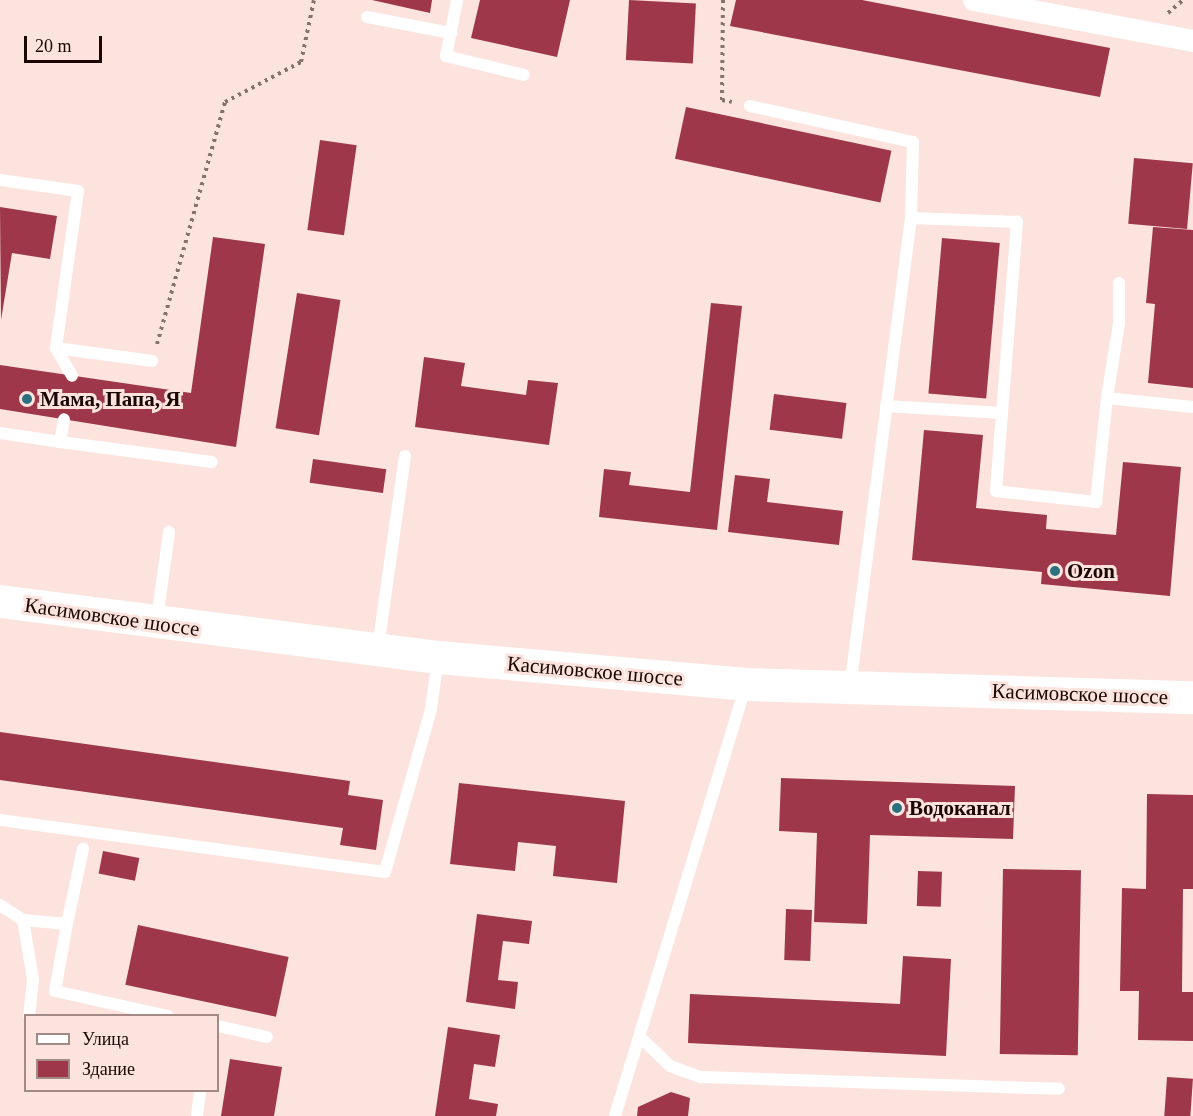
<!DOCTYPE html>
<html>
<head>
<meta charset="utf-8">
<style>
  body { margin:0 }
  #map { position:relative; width:1193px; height:1116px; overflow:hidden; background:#fce3dd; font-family:"Times New Roman",serif }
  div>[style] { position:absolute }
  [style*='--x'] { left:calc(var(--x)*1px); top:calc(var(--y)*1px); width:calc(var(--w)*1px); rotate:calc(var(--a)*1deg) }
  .building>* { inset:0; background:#9d3749; transform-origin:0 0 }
  .path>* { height:4px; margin-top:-2px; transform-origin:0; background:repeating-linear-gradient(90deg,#87716d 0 3px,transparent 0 7.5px) }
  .lane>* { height:12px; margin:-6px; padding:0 6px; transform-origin:6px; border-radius:6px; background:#fff }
  .street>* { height:22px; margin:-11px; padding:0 11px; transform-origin:11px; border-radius:11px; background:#fff }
  .secondary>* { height:33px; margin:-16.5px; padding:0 16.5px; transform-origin:16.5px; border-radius:16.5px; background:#fff }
  .dots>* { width:16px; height:16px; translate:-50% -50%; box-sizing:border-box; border:3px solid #fce3dd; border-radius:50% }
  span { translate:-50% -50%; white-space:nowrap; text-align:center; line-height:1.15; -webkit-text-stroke:6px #fce3dd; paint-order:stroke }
  .poi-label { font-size:21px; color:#1a0704; font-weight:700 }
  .left { translate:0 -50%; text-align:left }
  .street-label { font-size:21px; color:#1a0704 }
  .legend { position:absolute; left:24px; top:1014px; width:195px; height:78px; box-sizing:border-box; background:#fce3dd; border:2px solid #a28b86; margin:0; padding:8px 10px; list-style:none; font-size:18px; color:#1a0704 }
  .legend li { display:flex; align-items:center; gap:12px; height:30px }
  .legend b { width:30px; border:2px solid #a28b86 }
  .scale { position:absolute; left:24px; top:36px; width:78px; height:27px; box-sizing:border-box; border:3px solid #1a0704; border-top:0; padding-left:8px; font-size:18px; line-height:21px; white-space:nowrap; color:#1a0704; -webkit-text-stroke:4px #fce3dd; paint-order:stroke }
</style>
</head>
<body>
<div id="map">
  <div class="building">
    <div style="clip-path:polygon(372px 0,432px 0,430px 13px)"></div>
    <div style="clip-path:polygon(480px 0,570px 0,557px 57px,471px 38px)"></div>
    <div style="left:629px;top:0;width:67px;height:60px;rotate:3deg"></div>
    <div style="clip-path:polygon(736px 0,862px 0,1110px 48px,1100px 97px,730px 26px)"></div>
    <div style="left:686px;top:107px;width:210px;height:53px;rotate:12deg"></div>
    <div style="left:320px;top:140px;width:37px;height:91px;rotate:8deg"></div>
    <div style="left:1134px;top:158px;width:59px;height:66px;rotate:5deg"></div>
    <div style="clip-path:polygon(0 207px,57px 216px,50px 259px,12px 253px,1px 320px)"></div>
    <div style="clip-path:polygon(1153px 227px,1193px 230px,1193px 388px,1148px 383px,1155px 304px,1146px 303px)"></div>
    <div style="clip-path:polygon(213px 237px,265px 244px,236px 447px,0 409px,0 365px,191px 393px)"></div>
    <div style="left:942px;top:238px;width:58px;height:156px;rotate:5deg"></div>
    <div style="left:297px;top:293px;width:44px;height:137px;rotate:9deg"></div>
    <div style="clip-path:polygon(711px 303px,742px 306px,717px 530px,599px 517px,604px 469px,631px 472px,629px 485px,690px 492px)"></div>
    <div style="clip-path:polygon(424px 357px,465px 363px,461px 386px,526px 395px,528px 380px,558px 383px,549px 445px,415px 427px)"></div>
    <div style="left:774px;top:394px;width:73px;height:36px;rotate:7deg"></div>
    <div style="clip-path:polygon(924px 430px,983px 435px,976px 508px,1047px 515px,1046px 529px,1116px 535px,1123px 462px,1181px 467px,1170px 596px,1041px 584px,1042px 572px,912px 560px)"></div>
    <div style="left:313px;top:459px;width:74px;height:24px;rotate:8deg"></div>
    <div style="clip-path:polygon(735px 475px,770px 479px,767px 502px,843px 511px,839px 545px,728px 532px)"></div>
    <div style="clip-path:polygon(0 732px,350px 781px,348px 795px,383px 800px,376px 850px,340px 845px,343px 828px,0 780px)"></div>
    <div style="clip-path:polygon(781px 778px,1015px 786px,1013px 839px,870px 835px,867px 924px,814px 922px,817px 833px,779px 831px)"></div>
    <div style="clip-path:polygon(459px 783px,625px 801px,617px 883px,553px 876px,556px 846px,518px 842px,515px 871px,450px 864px)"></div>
    <div style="clip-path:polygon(1147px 794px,1193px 795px,1193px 889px,1183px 889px,1182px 992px,1193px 992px,1193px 1041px,1138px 1040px,1139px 991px,1120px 991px,1122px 888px,1146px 889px)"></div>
    <div style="left:103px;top:851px;width:37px;height:23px;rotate:11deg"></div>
    <div style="left:1003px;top:869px;width:78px;height:185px;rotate:1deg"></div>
    <div style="left:918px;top:871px;width:24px;height:35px;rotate:2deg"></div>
    <div style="left:786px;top:909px;width:26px;height:51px;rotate:2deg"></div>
    <div style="clip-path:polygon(477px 914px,532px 921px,529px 944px,503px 941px,498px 980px,518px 982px,515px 1009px,466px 1002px)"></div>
    <div style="left:138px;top:925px;width:154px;height:61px;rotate:12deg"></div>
    <div style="clip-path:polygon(903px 956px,951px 959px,946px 1056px,688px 1043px,690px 994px,900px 1004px)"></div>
    <div style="clip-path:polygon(448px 1027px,500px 1035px,495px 1067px,474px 1064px,469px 1099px,498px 1104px,496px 1116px,435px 1116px)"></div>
    <div style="clip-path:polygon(230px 1059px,282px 1067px,274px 1116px,221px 1116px)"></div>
    <div style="left:1167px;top:1077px;width:26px;height:39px;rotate:4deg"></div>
    <div style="clip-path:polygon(671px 1092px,690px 1098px,688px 1116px,637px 1116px,638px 1107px)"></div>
  </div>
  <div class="path">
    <div style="--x:723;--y:0;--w:100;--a:90.6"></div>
    <div style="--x:722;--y:100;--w:10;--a:11"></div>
    <div style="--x:1168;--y:13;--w:20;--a:-41"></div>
    <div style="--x:157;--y:344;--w:251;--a:-74.3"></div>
    <div style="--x:225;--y:102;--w:86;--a:-27.8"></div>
    <div style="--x:301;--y:62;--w:63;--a:-78.2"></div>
  </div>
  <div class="lane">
    <div style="--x:457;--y:0;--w:57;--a:101.1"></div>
    <div style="--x:446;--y:56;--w:80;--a:13.7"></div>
    <div style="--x:367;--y:17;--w:86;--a:10.8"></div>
    <div style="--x:750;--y:106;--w:167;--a:12.5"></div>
    <div style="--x:913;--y:142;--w:76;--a:91.5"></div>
    <div style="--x:911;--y:218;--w:473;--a:97.4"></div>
    <div style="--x:0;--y:180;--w:79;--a:8"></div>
    <div style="--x:78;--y:191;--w:159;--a:98"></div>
    <div style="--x:56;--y:348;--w:32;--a:60"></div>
    <div style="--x:56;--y:348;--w:97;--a:7.7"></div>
    <div style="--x:1107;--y:398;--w:76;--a:-80.9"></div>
    <div style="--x:1119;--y:323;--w:40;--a:-90"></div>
    <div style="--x:886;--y:406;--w:116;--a:3.5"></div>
    <div style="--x:1002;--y:413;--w:192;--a:-85.5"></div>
    <div style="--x:1017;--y:222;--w:106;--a:-177.8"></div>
    <div style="--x:1002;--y:413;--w:78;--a:94.4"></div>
    <div style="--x:996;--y:491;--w:101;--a:6.3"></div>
    <div style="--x:1096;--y:502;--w:105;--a:-84"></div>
    <div style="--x:1107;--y:398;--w:86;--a:6"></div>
    <div style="--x:0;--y:433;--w:61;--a:8.5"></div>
    <div style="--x:60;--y:442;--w:23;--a:-80"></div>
    <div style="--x:60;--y:442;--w:153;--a:7.5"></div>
    <div style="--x:157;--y:619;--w:88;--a:-82.1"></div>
    <div style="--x:378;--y:648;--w:194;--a:-82"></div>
    <div style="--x:0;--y:820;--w:388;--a:7.7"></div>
    <div style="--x:385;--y:872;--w:169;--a:-74.2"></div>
    <div style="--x:431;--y:709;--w:51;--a:-82.2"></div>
    <div style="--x:0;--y:905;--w:27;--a:33"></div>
    <div style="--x:23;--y:920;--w:44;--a:5.2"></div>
    <div style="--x:67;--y:924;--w:77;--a:-78"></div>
    <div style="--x:23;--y:920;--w:60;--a:80.4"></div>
    <div style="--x:33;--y:979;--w:37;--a:96"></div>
    <div style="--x:67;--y:924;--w:68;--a:100.2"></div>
    <div style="--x:55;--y:991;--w:116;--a:12.5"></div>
    <div style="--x:218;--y:1026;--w:50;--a:12.7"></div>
    <div style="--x:641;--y:1038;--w:40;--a:44"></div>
    <div style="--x:670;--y:1066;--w:33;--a:20"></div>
    <div style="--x:701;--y:1077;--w:358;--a:1.9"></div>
    <div style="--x:197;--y:1116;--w:26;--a:-83"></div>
    <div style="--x:615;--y:1116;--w:448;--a:-73.1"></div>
  </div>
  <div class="street">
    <div style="--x:974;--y:0;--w:223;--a:10.6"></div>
  </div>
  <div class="secondary">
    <div style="--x:0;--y:601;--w:442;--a:7.3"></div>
    <div style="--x:438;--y:657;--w:309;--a:5"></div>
    <div style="--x:746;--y:684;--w:447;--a:1.7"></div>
  </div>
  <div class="dots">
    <div style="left:27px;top:399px;background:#2a707e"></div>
    <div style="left:1055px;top:571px;background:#2a707e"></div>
    <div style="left:897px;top:808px;background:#2a707e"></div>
  </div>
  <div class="poi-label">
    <span class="left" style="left:40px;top:399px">Мама, Папа, Я</span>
    <span class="left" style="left:1067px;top:571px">Ozon</span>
    <span class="left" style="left:909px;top:808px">Водоканал</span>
  </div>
  <div class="street-label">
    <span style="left:112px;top:617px;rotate:8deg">Касимовское шоссе</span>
    <span style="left:595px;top:671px;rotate:5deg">Касимовское шоссе</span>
    <span style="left:1080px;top:694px;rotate:2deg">Касимовское шоссе</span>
  </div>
  <ul class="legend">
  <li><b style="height:8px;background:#fff"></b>Улица</li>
  <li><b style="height:16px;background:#9d3749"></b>Здание</li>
  </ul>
  <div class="scale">20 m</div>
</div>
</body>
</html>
